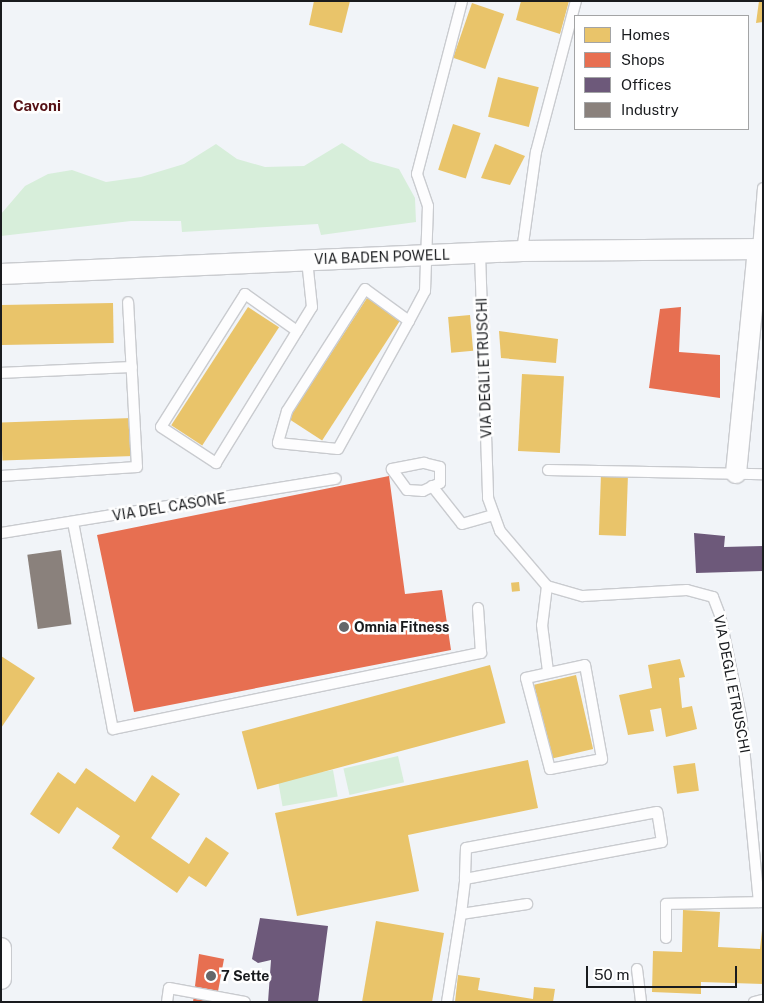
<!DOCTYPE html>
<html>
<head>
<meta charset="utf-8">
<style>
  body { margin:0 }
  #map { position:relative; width:764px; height:1003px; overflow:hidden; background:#f1f4f8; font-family:"Public Sans",sans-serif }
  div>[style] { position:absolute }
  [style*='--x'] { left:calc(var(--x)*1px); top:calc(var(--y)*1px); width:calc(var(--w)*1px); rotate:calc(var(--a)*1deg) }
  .green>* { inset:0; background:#d7eeda; transform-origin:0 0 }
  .homes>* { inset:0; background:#e9c46a; transform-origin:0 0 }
  .shops>* { inset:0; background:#e76f51 }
  .offices>* { inset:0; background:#6d597a }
  .industry>* { inset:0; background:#8a817c; transform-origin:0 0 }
  .roads { filter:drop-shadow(1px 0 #c9cbcf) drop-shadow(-1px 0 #c9cbcf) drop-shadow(0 1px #c9cbcf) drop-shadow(0 -1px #c9cbcf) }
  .lane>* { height:10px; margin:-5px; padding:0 5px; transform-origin:5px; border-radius:5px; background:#fdfdfe }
  .street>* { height:20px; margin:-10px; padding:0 10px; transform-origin:10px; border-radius:10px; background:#fdfdfe }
  .dots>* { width:14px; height:14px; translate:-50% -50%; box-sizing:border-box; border:2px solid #fff; border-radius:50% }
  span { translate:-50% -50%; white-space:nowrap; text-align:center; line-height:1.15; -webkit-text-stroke:5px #fff; paint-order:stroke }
  .street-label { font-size:14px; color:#191b1e }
  .poi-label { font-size:14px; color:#191b1e; font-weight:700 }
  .left { translate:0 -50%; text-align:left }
  .neighbourhood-label { font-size:15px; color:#561115; font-weight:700 }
  .frame { position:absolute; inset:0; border:2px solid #191b1e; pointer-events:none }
  .legend { position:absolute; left:574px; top:15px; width:175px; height:115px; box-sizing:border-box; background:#fff; border:1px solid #a3a4a5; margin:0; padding:6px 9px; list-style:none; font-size:15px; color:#191b1e }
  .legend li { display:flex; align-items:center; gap:10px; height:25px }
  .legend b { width:25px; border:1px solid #a3a4a5 }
  .scale { position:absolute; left:586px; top:966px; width:151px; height:22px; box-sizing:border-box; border:2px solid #191b1e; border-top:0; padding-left:6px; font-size:15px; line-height:18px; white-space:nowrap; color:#191b1e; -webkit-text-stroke:4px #fff; paint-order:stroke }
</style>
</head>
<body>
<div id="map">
  <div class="green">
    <div style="clip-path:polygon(342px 143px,370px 161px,399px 169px,415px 198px,416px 222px,321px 235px,318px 224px,182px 232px,181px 221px,131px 221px,1px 236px,1px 214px,25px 186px,48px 174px,72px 170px,106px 182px,141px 177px,184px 164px,216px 144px,237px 159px,265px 167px,304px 166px)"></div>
    <div style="left:398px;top:756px;width:27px;height:56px;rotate:77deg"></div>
    <div style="left:333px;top:770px;width:27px;height:56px;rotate:80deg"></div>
  </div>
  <div class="homes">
    <div style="clip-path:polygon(314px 1px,350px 1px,342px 33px,309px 25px)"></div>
    <div style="clip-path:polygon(521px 1px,569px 1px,560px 34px,516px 20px)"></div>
    <div style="clip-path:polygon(759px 1px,763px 1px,763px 22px,756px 23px)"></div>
    <div style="left:472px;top:3px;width:34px;height:58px;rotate:19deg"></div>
    <div style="left:498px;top:77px;width:42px;height:41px;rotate:14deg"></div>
    <div style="left:453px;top:124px;width:29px;height:48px;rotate:18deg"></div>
    <div style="clip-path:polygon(495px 144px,525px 156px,510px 185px,481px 178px)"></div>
    <div style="left:367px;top:298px;width:40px;height:144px;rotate:33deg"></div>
    <div style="left:113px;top:303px;width:40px;height:112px;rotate:89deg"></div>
    <div style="left:248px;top:307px;width:37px;height:141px;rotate:33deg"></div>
    <div style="left:470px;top:315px;width:36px;height:22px;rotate:85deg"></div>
    <div style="clip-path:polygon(499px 331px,558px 339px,556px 363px,501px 358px)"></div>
    <div style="left:522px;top:374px;width:42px;height:77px;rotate:3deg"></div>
    <div style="left:132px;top:418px;width:38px;height:131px;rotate:88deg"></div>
    <div style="left:601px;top:474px;width:27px;height:61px;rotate:2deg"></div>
    <div style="left:519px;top:582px;width:9px;height:8px;rotate:84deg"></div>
    <div style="clip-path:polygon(1px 656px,35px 678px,1px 728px)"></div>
    <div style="clip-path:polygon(680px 659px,685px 677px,679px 678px,682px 708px,692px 706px,697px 729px,666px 737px,661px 708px,650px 710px,654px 731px,628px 735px,619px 695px,652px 688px,648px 665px)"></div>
    <div style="left:490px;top:665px;width:60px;height:257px;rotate:75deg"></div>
    <div style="left:576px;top:675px;width:76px;height:43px;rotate:77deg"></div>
    <div style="clip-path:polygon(528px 760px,538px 808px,408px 835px,419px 891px,297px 916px,275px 813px)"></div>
    <div style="left:695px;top:763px;width:28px;height:22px;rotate:82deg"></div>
    <div style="clip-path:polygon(86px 768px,135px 802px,152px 775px,180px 794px,151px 838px,189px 864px,206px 837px,229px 853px,206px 887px,189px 876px,177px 893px,112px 848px,120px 836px,77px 807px,59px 834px,30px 814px,58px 772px,75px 784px)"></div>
    <div style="clip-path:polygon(683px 910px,720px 912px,718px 947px,760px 949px,763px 921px,763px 984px,701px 982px,701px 994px,652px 992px,653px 951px,682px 952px)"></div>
    <div style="clip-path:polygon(376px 921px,444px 933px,432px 1002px,362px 1002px)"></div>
    <div style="clip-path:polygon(458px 975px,480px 978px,478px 990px,533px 999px,534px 987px,555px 989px,553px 1002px,455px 1002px)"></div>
  </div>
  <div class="shops">
    <div style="clip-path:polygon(681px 307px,679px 352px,720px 355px,720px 398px,649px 388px,660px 309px)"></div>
    <div style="clip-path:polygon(389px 476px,405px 594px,442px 590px,451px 650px,134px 712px,97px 535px)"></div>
    <div style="clip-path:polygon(199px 954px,224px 959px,216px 1002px,193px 1002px)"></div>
  </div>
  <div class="offices">
    <div style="clip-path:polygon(694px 533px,725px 536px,724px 547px,763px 546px,763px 571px,696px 573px)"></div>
    <div style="clip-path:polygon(260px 918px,328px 926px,318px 1002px,268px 1002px,271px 960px,258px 963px,252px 959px)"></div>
  </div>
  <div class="industry">
    <div style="left:61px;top:550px;width:75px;height:34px;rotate:82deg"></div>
  </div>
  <div class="roads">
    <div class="lane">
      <div style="--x:758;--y:249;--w:61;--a:-85.3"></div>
      <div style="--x:522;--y:251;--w:100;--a:-82"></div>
      <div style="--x:536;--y:152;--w:156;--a:-75.2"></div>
      <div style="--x:480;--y:253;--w:245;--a:88.1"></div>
      <div style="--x:488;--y:498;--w:35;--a:70"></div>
      <div style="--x:500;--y:531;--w:72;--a:49.5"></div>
      <div style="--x:547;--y:586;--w:37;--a:16"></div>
      <div style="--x:583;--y:596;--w:104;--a:-3.3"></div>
      <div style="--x:687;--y:590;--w:27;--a:15"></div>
      <div style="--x:713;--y:597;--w:19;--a:69"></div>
      <div style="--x:720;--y:615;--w:103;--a:78.3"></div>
      <div style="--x:741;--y:716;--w:187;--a:84.5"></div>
      <div style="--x:409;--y:321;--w:54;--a:-144"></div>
      <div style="--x:365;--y:289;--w:145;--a:122.6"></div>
      <div style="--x:287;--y:411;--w:33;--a:106"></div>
      <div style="--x:278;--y:443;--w:60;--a:5.7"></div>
      <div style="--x:338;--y:449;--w:146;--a:-61"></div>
      <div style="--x:409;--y:321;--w:34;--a:-62"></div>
      <div style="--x:425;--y:291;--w:85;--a:-88"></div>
      <div style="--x:428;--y:206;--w:34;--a:-109"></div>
      <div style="--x:417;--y:174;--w:179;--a:-75.4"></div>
      <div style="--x:297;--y:331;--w:64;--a:-144.6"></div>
      <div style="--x:245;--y:294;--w:157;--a:122.3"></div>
      <div style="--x:161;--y:427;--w:66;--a:33.2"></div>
      <div style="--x:216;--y:463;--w:183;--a:-58.4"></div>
      <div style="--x:312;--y:307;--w:47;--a:-96.1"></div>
      <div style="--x:1;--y:373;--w:131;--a:-2.6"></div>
      <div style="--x:424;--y:463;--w:16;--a:14"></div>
      <div style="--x:440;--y:467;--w:16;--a:90"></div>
      <div style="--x:440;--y:483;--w:19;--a:155"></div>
      <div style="--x:423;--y:491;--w:16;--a:-176"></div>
      <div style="--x:407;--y:490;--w:26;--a:-126"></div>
      <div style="--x:392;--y:469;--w:33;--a:-11"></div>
      <div style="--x:548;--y:470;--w:215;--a:1.1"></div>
      <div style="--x:1;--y:476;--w:136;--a:-3.8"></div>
      <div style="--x:137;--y:467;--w:165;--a:-93.1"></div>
      <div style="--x:432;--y:486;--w:48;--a:51.7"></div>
      <div style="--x:462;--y:524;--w:33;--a:-16"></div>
      <div style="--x:73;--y:522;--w:211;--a:79.1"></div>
      <div style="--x:113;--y:729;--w:376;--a:-11.7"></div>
      <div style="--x:481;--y:653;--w:45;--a:-93.8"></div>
      <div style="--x:1;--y:533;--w:339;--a:-9.2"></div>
      <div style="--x:547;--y:586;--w:39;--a:97"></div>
      <div style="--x:542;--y:625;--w:46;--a:82.6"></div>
      <div style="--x:585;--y:665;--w:96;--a:79.7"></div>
      <div style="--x:602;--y:759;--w:53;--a:169.1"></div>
      <div style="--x:550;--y:769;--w:94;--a:-104.8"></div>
      <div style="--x:526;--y:678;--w:60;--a:-12.4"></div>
      <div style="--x:461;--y:914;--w:35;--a:-83"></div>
      <div style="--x:465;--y:879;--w:200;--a:-10.6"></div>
      <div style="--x:662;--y:842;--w:30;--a:-99"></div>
      <div style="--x:657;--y:812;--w:194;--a:169.3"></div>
      <div style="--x:466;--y:848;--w:31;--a:92"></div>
      <div style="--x:666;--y:938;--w:34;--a:-90"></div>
      <div style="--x:666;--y:904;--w:97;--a:-1.2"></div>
      <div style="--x:637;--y:969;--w:33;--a:83"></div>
      <div style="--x:167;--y:1002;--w:14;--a:-82"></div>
      <div style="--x:169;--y:988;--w:77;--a:10.4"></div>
      <div style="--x:447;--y:1002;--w:89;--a:-81"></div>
      <div style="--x:461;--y:914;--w:67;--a:-8.6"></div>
      <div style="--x:754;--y:1002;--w:9;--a:-13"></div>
    </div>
    <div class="street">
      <div style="--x:1;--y:274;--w:522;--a:-2.53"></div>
      <div style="--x:522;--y:251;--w:241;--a:-0.5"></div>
      <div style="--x:736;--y:473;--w:225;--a:-84.4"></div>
      <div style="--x:1;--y:948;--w:31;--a:90"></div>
    </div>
  </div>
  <div class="dots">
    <div style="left:344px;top:627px;background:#65676a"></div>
    <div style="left:211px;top:976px;background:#65676a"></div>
  </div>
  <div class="street-label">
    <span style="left:382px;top:257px;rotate:-2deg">VIA BADEN POWELL</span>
    <span style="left:484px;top:368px;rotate:-92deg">VIA DEGLI ETRUSCHI</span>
    <span style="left:169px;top:507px;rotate:-9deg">VIA DEL CASONE</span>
    <span style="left:732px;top:684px;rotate:79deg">VIA DEGLI ETRUSCHI</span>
  </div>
  <div class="poi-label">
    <span class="left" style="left:354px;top:627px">Omnia Fitness</span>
    <span class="left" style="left:221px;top:976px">7 Sette</span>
  </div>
  <div class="neighbourhood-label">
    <span style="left:37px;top:106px">Cavoni</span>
  </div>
  <div class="frame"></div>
  <ul class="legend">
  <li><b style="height:14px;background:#e9c46a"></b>Homes</li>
  <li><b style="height:14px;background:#e76f51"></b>Shops</li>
  <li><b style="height:14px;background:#6d597a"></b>Offices</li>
  <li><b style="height:14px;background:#8a817c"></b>Industry</li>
  </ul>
  <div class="scale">50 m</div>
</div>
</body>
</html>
